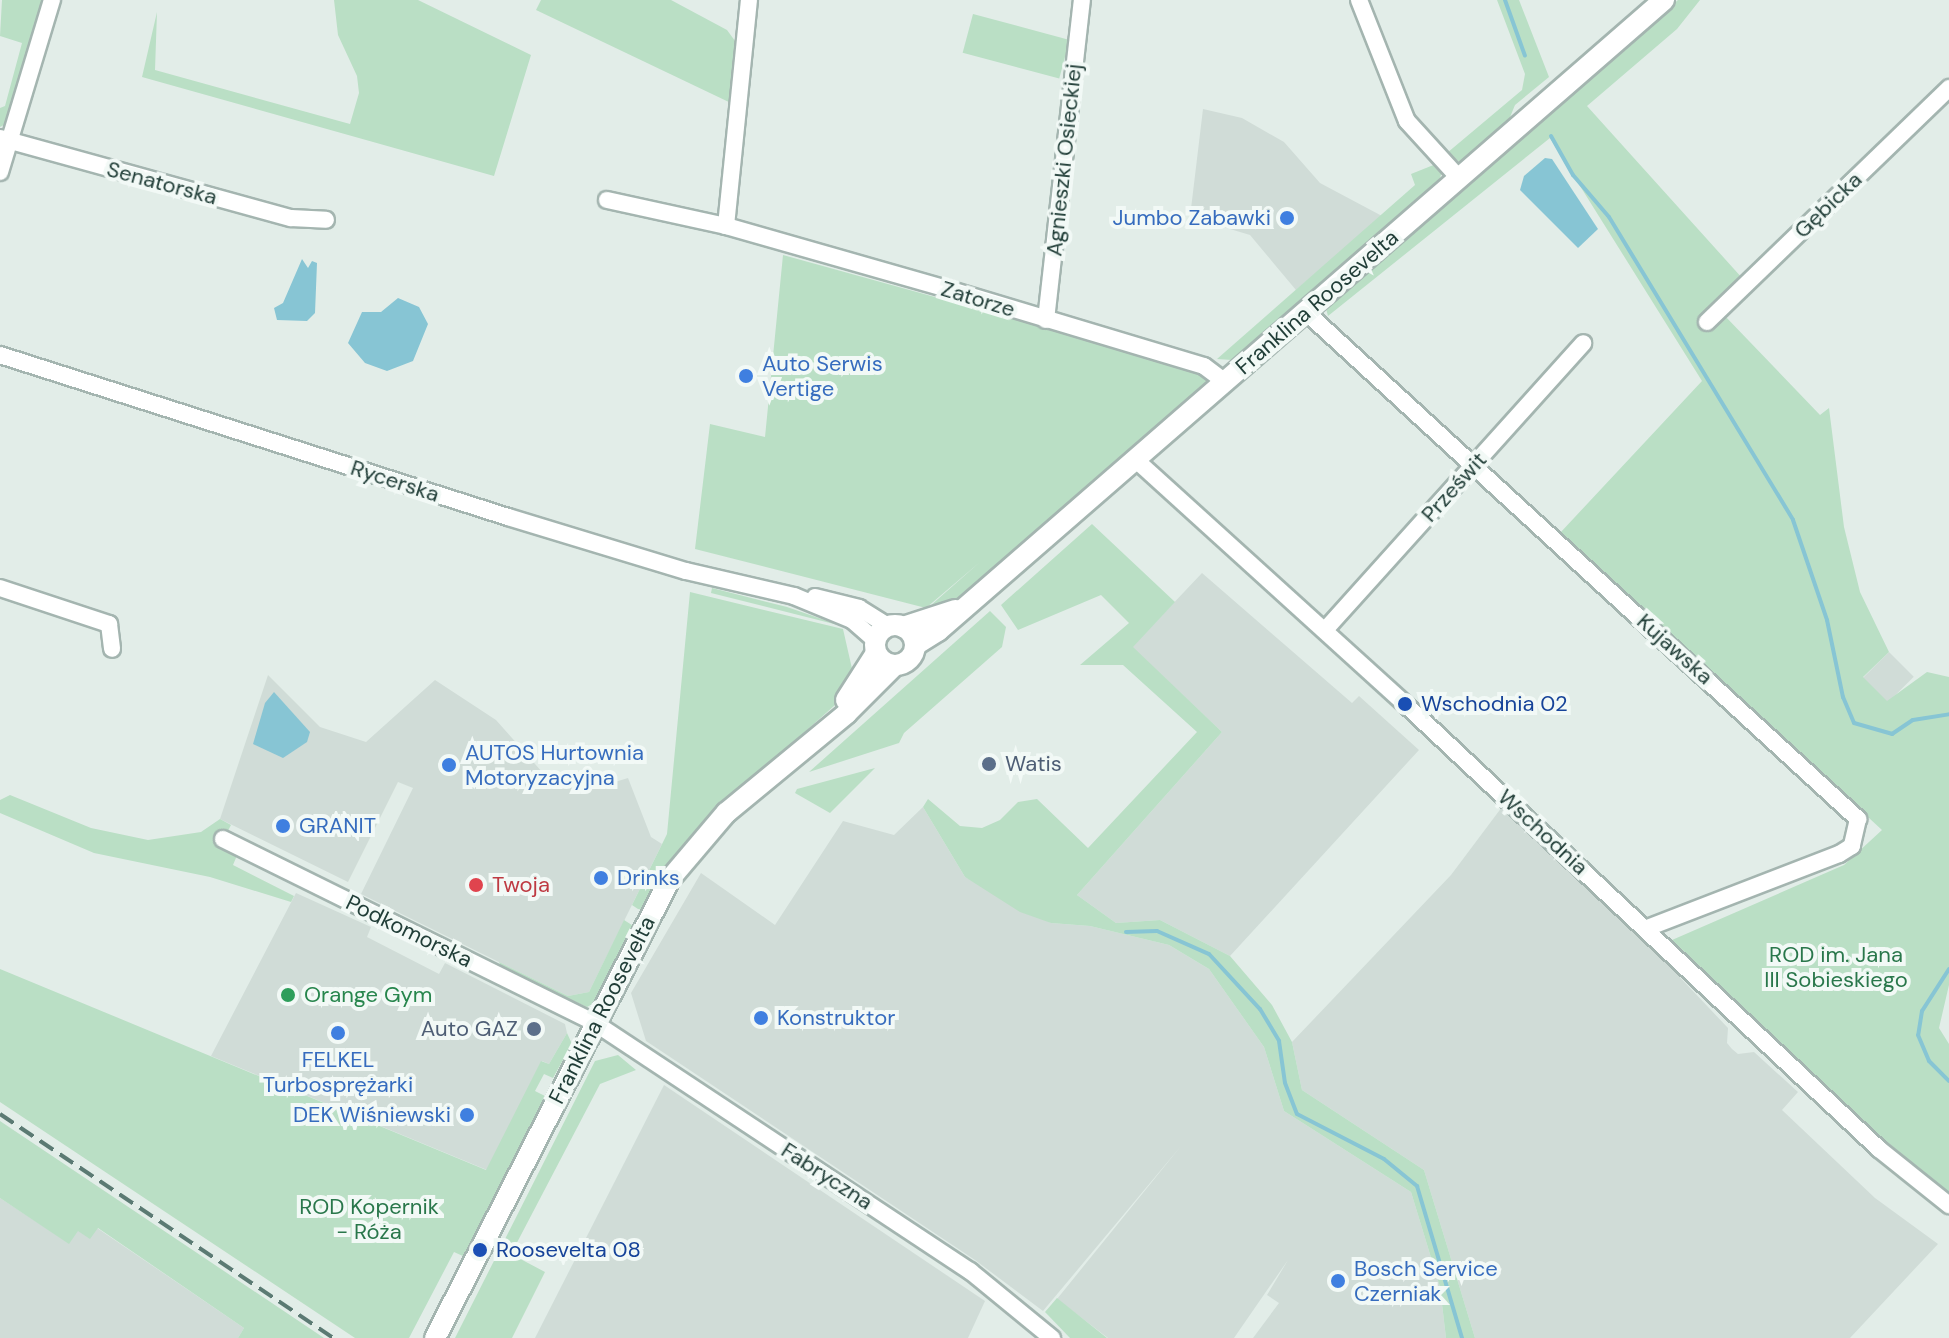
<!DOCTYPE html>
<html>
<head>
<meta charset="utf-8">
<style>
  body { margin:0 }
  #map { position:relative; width:1949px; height:1338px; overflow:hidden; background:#e2ede8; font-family:"DM Sans",sans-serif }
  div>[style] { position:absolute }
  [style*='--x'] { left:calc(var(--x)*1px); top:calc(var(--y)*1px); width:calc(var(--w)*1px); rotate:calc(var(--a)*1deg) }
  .built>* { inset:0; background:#d0dcd7; transform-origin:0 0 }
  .green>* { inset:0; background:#badfc5; transform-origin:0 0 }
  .water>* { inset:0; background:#87c5d4 }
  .stream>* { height:4px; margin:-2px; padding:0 2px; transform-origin:2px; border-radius:2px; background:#87c5d4 }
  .roads { filter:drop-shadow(2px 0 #a4b5b0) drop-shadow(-2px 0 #a4b5b0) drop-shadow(0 2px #a4b5b0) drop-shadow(0 -2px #a4b5b0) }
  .minor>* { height:16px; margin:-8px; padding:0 8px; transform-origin:8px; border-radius:8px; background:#fff }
  .tertiary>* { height:20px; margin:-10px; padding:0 10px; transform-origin:10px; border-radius:10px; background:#fff }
  .tertiary>.ring { margin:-10px; padding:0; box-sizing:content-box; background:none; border:20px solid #fff; border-radius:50% }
  .rail>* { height:4px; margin-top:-2px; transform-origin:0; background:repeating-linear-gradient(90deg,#5b7a73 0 16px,transparent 0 24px) }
  .dots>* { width:22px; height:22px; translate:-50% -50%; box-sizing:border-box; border:4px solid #f2f9f6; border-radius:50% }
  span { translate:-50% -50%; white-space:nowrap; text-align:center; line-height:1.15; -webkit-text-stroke:8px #f2f9f6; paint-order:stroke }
  .street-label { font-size:22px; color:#213e38 }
  .shop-label { font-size:22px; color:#366cbe }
  .right { translate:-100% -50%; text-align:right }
  .left { translate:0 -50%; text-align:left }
  .transit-label { font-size:22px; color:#164399 }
  .service-label { font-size:22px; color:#4e5e75 }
  .health-label { font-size:22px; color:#be3a42 }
  .park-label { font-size:22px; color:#29774b }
  .leisure-label { font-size:22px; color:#27864d }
</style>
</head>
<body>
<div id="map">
  <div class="built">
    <div style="clip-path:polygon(1203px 109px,1242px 118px,1284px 142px,1320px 183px,1382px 216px,1296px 290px,1250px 235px,1190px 217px)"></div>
    <div style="clip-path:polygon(1202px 573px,1352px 703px,1359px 696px,1419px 750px,1230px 956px,1160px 920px,1116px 923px,1077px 895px,1222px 732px,1132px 647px)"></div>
    <div style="left:1889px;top:652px;width:35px;height:38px;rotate:45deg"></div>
    <div style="clip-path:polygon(268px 675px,320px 727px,366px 742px,435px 680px,496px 720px,551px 782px,592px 789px,628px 778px,651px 837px,662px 844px,589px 992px,568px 996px,361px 894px,413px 788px,398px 782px,348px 882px,220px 819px)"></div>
    <div style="clip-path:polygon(923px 807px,965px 877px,1051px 923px,1090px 926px,1169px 945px,1209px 969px,1264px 1047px,1284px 1111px,1411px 1192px,1440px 1287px,1446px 1338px,1253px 1338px,1279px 1303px,1267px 1295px,1288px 1260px,1234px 1338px,1108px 1338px,1057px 1299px,1181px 1146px,1043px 1311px,975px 1260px,646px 1041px,631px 993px,701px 873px,775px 925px,843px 821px,894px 835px)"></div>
    <div style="clip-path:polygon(1502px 807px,1653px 949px,1728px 1028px,1727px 1043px,1732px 1049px,1738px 1054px,1754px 1052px,1798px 1092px,1782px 1110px,1875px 1198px,1938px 1244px,1850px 1338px,1475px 1338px,1424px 1170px,1302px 1090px,1292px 1042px,1451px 875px)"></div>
    <div style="clip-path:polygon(296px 893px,371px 927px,367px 937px,439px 974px,445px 963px,565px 1024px,567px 1033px,549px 1064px,542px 1061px,487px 1170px,211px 1056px)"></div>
    <div style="clip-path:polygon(664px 1085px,985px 1301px,968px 1338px,535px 1338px)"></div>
    <div style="clip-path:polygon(0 1198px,69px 1243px,78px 1230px,97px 1228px,244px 1328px,238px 1338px,0 1338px)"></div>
  </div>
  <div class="green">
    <div style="clip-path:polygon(2px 0,46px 0,8px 123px,0 127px,0 108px,5px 106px,22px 43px,0 36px)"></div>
    <div style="clip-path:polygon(334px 0,418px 0,531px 55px,494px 176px,142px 77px,157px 12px,155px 70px,350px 124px,359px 93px,357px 76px,338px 35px)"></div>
    <div style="clip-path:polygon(541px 0,671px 0,727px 30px,738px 45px,733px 104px,536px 10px)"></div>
    <div style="clip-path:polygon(1497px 0,1519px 0,1549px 77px,1515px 105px,1506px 127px,1460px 162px,1447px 153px,1522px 90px,1525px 74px)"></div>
    <div style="clip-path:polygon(1678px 0,1700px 0,1677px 29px,1587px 106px,1743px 279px,1698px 318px,1709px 330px,1724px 315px,1820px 415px,1829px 408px,1844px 527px,1860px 592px,1889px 652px,1863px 677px,1887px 701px,1927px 672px,1949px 677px,1949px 985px,1939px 1028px,1949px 1044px,1949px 1194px,1868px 1126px,1672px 940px,1844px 865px,1882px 830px,1560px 533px,1702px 381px,1550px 138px,1328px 316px,1325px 305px)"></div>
    <div style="left:973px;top:14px;width:100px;height:40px;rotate:15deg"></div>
    <div style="clip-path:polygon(1436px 164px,1442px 171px,1439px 182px,1232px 360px,1217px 359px,1415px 185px,1411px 174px)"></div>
    <div style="clip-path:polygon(783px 255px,1166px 361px,1203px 372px,1209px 385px,966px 596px,935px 615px,930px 606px,980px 562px,926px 608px,695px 549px,710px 424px,765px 437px)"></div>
    <div style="clip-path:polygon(1092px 524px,1175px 602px,1133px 647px,1222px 732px,1077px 895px,1116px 923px,1160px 920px,1230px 956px,1272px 1005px,1292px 1042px,1302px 1090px,1424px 1170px,1475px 1338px,1446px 1338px,1440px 1287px,1411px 1192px,1284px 1111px,1264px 1047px,1209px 969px,1169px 945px,1090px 926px,1051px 923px,1020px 912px,965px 877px,923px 807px,928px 799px,960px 826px,982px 828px,1000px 820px,1018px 802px,1037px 799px,1088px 848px,1197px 732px,1123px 665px,1080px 665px,1129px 623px,1101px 595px,1018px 630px,1001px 605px)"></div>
    <div style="clip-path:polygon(712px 588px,787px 607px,842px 626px,711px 593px)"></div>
    <div style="clip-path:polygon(690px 592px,843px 629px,853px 673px,845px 680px,853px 689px,706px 820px,683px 846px,644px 910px,638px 909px,632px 905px,667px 834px)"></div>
    <div style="clip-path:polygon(990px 611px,1006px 627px,1002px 647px,904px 733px,899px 743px,809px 772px)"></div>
    <div style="clip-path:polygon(875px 768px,830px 813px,795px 793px,797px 789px)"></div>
    <div style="clip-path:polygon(10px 795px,91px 828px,148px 840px,201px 832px,220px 819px,231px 825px,221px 844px,238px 853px,233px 865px,294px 896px,291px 902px,210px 877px,94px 853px,0 813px,0 800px)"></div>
    <div style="clip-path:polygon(624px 920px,635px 927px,598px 1001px,587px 1007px,502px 969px,499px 962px,568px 996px,589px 992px)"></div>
    <div style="clip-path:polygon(0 969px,486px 1170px,541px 1061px,549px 1064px,567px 1033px,572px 1044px,553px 1078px,544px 1074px,535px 1091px,545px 1096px,465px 1257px,454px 1252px,409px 1338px,355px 1338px,0 1102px)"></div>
    <div style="clip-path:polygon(618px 1055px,636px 1070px,600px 1084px,511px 1254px,545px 1272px,512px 1338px,455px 1338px,595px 1061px)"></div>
    <div style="clip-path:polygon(0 1121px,324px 1338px,238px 1338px,244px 1328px,98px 1228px,90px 1239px,78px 1231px,69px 1244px,0 1198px)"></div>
    <div style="clip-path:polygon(1057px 1298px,1107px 1338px,1070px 1338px,1045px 1312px)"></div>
  </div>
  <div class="water">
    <div style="clip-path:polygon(1545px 158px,1552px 159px,1598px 229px,1578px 248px,1520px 190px,1524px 176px)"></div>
    <div style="clip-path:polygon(302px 259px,308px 268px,312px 261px,317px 263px,315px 313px,307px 321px,277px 320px,274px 308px,283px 303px)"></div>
    <div style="clip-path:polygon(398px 298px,419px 307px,428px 324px,413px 361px,387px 371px,365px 363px,348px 343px,362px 312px,381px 312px)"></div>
    <div style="clip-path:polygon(274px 692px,310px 732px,307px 742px,283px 758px,253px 744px,265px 703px)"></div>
  </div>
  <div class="stream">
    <div style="--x:1505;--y:0;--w:59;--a:70.3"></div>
    <div style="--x:1551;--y:136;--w:45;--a:60.6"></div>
    <div style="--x:1573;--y:175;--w:55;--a:49.4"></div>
    <div style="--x:1609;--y:217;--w:354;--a:58.7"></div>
    <div style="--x:1793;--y:520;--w:106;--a:71.2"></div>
    <div style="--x:1827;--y:620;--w:79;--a:78.3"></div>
    <div style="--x:1843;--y:697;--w:28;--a:67"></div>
    <div style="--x:1854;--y:723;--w:40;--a:16"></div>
    <div style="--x:1892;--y:734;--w:25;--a:-34"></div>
    <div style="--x:1913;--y:720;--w:36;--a:-9"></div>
    <div style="--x:1126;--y:932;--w:31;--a:-2"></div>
    <div style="--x:1157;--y:931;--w:57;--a:23.9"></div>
    <div style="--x:1209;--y:954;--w:75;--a:47.2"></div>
    <div style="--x:1260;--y:1009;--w:37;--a:59"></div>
    <div style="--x:1279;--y:1041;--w:42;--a:81.9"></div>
    <div style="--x:1285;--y:1083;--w:33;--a:69"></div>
    <div style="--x:1297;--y:1114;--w:98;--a:27.3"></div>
    <div style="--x:1384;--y:1159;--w:43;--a:39.3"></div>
    <div style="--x:1417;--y:1186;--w:159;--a:73.5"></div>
    <div style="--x:1949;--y:969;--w:50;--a:122.7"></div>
    <div style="--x:1922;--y:1011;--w:24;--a:99"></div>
    <div style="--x:1918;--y:1035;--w:28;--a:67"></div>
    <div style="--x:1929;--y:1061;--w:28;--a:45"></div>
  </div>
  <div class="roads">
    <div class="minor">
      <div style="--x:1359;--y:0;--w:130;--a:68.4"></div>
      <div style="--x:1407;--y:121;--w:77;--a:47.6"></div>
      <div style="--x:0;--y:138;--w:302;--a:15.4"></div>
      <div style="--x:291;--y:218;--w:35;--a:3"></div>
      <div style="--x:0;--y:172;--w:180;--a:-73.2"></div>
      <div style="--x:607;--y:200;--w:122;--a:12.3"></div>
      <div style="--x:726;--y:226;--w:227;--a:15.9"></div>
      <div style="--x:944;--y:288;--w:271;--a:16.7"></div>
      <div style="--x:1204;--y:366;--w:26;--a:37"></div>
      <div style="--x:726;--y:226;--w:227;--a:-84.2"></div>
      <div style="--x:1306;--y:312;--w:750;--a:42.57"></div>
      <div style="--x:1858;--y:819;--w:28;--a:103"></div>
      <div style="--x:1852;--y:846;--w:15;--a:148"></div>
      <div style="--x:1839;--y:854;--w:206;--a:158.9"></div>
      <div style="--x:1046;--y:320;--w:322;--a:-83.6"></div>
      <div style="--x:1707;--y:322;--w:337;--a:-44"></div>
      <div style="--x:0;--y:355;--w:533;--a:17.69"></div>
      <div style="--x:508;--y:517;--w:186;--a:16.9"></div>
      <div style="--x:686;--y:571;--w:111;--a:13"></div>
      <div style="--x:794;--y:596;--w:63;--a:22.5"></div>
      <div style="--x:852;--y:620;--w:30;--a:41"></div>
      <div style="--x:1136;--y:460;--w:363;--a:42.2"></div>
      <div style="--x:1405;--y:704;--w:650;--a:43.19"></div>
      <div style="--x:1879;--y:1149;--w:90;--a:38.7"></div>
      <div style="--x:0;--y:588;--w:115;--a:18.3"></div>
      <div style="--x:109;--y:624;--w:25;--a:83"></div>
      <div style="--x:815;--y:597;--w:45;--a:14"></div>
      <div style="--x:859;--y:608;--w:34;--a:32"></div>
      <div style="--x:1325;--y:630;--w:386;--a:-48"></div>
      <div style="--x:223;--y:839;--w:415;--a:26.3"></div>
      <div style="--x:595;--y:1023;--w:450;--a:33.5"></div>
      <div style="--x:970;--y:1271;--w:106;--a:39.3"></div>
    </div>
    <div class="tertiary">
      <div class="ring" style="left:875px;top:625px;width:20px;height:20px"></div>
      <div style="--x:903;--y:627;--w:55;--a:-18.1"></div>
      <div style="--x:917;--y:644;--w:25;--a:-32"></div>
      <div style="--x:938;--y:631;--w:962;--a:-41"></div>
      <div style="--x:846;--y:700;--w:56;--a:-57.4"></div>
      <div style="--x:435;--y:1338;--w:516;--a:-62.89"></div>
      <div style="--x:670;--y:879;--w:87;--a:-49.7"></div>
      <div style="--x:726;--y:813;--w:156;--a:-39.5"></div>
      <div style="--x:846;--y:714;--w:69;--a:-45"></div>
    </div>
  </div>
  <div class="rail">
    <div style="--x:0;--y:1114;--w:401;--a:33.9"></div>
  </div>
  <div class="dots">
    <div style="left:1287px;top:218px;background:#3f7fe0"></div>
    <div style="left:746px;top:376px;background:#3f7fe0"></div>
    <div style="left:1405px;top:704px;background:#1a4fb4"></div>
    <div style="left:989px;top:764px;background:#5c6f8a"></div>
    <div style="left:449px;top:765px;background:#3f7fe0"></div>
    <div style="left:283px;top:826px;background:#3f7fe0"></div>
    <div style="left:601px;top:878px;background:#3f7fe0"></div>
    <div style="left:476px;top:885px;background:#e0444e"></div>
    <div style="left:288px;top:995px;background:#2e9e5b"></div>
    <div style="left:761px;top:1018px;background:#3f7fe0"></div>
    <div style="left:534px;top:1029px;background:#5c6f8a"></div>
    <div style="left:338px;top:1033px;background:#3f7fe0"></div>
    <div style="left:467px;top:1115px;background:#3f7fe0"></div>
    <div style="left:480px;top:1250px;background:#1a4fb4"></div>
    <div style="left:1338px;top:1281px;background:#3f7fe0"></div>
  </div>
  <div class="street-label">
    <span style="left:1064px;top:160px;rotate:-84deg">Agnieszki Osieckiej</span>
    <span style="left:162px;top:183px;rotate:15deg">Senatorska</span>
    <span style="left:1828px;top:205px;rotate:-44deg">Gębicka</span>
    <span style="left:978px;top:299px;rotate:17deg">Zatorze</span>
    <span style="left:1317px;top:302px;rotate:-41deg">Franklina Roosevelta</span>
    <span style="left:395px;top:481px;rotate:18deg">Rycerska</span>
    <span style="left:1454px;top:487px;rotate:-48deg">Prześwit</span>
    <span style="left:1675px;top:649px;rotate:42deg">Kujawska</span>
    <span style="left:1543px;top:832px;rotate:43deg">Wschodnia</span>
    <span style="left:409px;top:931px;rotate:26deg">Podkomorska</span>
    <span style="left:602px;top:1010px;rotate:-63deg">Franklina Roosevelta</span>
    <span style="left:827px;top:1176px;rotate:33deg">Fabryczna</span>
  </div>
  <div class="shop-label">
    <span class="right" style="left:1271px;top:218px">Jumbo Zabawki</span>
    <span class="left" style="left:762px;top:376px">Auto Serwis<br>Vertige</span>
    <span class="left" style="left:465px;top:765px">AUTOS Hurtownia<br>Motoryzacyjna</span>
    <span class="left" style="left:299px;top:826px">GRANIT</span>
    <span class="left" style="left:617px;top:878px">Drinks</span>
    <span class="left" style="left:777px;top:1018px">Konstruktor</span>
    <span style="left:338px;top:1072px">FELKEL<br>Turbosprężarki</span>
    <span class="right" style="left:451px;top:1115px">DEK Wiśniewski</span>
    <span class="left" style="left:1354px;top:1281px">Bosch Service<br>Czerniak</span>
  </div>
  <div class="transit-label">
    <span class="left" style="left:1421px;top:704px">Wschodnia 02</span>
    <span class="left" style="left:496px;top:1250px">Roosevelta 08</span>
  </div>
  <div class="service-label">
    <span class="left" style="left:1005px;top:764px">Watis</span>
    <span class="right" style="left:518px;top:1029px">Auto GAZ</span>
  </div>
  <div class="health-label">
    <span class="left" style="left:492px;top:885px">Twoja</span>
  </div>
  <div class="park-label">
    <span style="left:1836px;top:967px">ROD im. Jana<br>III Sobieskiego</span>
    <span style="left:369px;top:1219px">ROD Kopernik<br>- Róża</span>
  </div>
  <div class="leisure-label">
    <span class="left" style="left:304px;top:995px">Orange Gym</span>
  </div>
</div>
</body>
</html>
